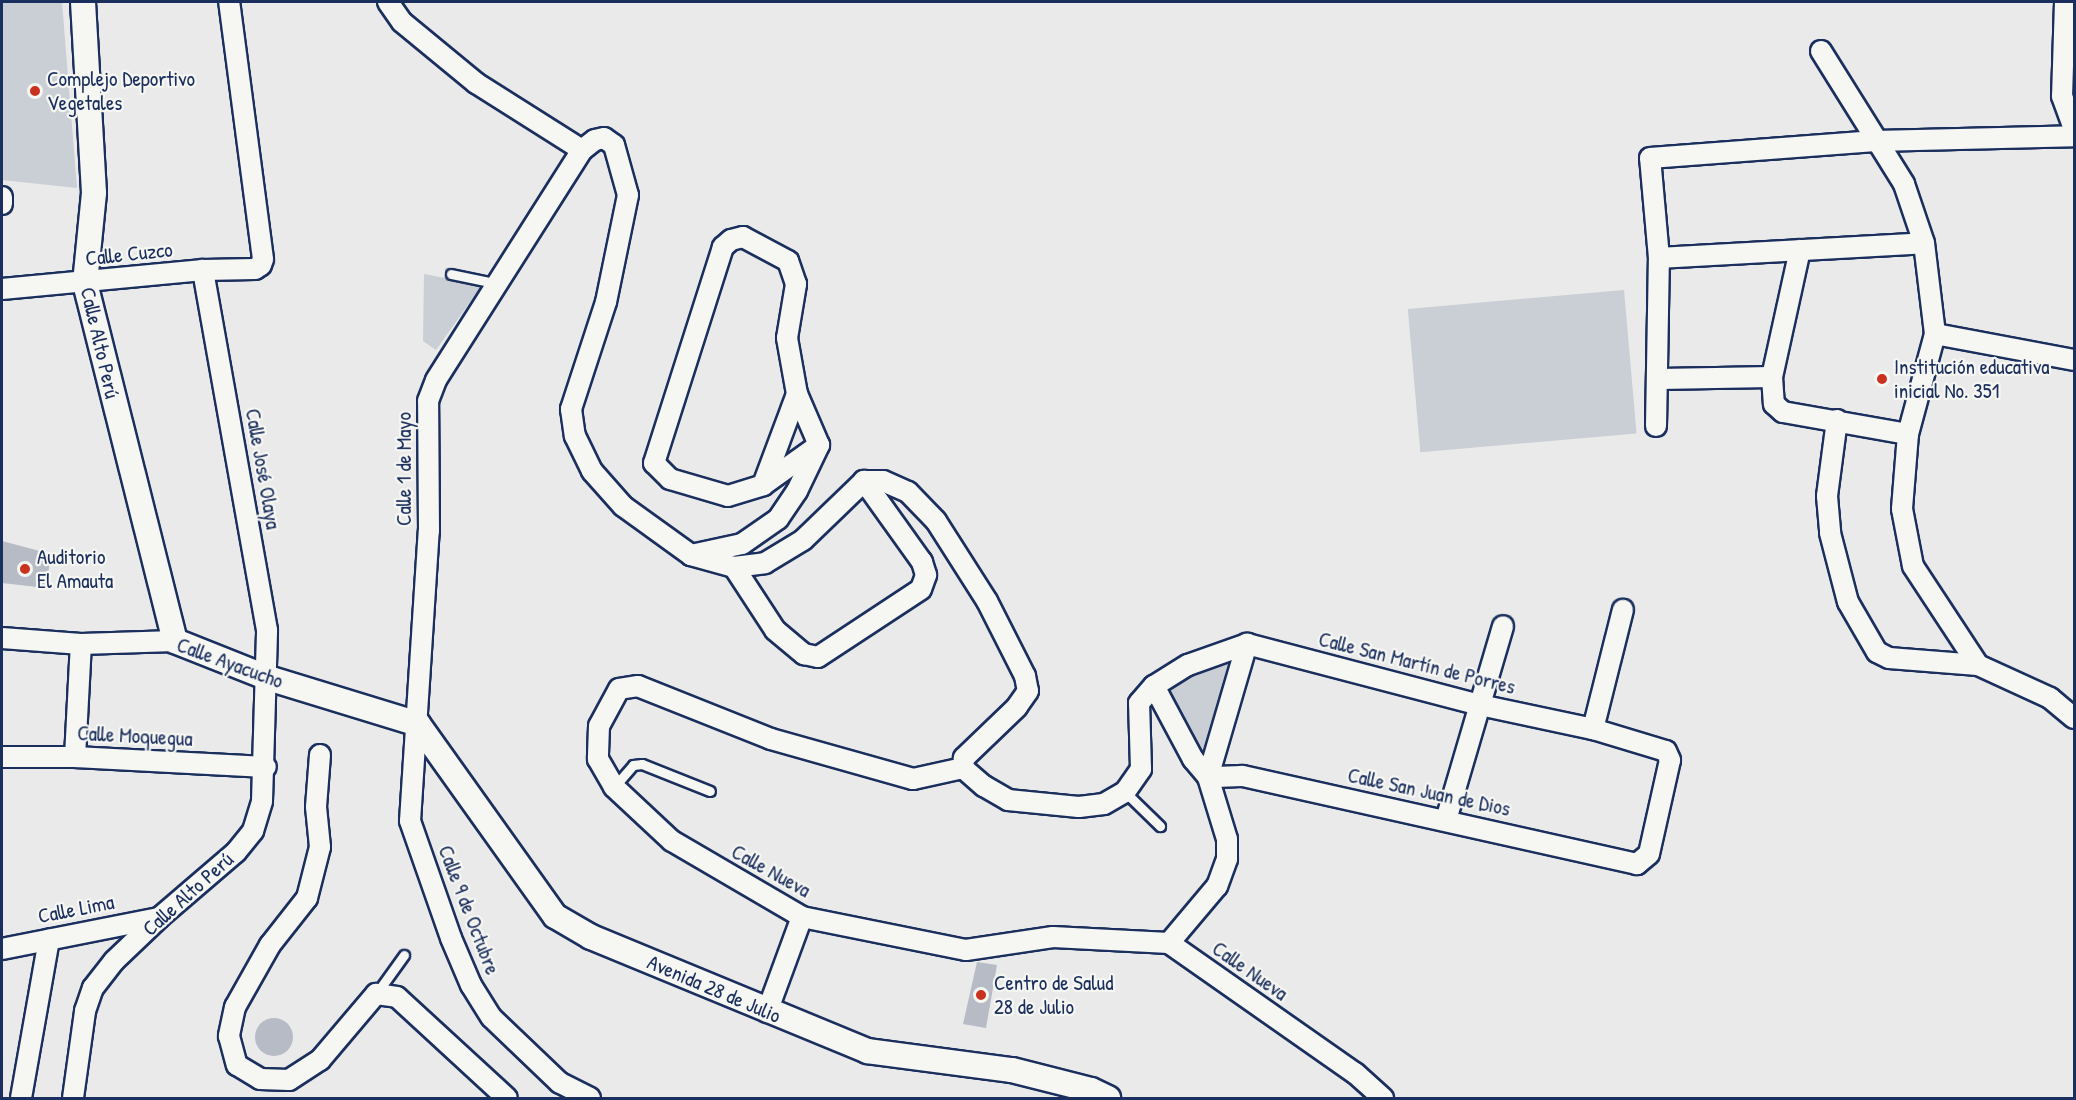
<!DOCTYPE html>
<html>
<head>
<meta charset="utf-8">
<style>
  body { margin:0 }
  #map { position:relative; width:2076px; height:1100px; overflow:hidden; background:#e9eae9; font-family:"Patrick Hand",sans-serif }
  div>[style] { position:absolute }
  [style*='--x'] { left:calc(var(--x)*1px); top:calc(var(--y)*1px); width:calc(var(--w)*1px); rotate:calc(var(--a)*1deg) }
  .green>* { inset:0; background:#caced5; transform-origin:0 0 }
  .building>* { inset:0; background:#b6bbc6 }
  .round { border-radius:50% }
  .roads { filter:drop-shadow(2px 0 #1b2f5e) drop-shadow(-2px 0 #1b2f5e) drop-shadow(0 2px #1b2f5e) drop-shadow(0 -2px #1b2f5e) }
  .service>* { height:9px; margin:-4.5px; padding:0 4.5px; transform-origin:4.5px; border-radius:4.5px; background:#f6f6f2 }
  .minor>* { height:20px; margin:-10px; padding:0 10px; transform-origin:10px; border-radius:10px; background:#f6f6f2 }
  .tertiary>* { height:24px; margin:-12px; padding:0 12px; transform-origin:12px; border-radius:12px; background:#f6f6f2 }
  .dots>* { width:16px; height:16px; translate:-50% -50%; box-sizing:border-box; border:3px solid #f6f6f2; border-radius:50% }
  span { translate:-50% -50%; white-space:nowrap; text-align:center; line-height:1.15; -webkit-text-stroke:4.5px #f6f6f2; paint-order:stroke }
  .poi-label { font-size:21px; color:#1b2f5e }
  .left { translate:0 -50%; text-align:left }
  .street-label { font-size:21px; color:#1b2f5e }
  .frame { position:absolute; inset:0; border:3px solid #1b2f5e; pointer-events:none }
</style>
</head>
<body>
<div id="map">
  <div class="green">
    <div style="clip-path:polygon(2px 2px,62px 2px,77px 188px,2px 180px)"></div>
    <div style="clip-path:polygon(424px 274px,482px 285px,436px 350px,423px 341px)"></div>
    <div style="left:1624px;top:290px;width:144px;height:217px;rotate:85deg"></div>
    <div style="clip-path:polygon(1227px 659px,1231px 665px,1208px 755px,1202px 756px,1168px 688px,1172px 681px)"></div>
  </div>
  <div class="building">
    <div style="clip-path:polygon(2px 541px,51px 554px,46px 588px,2px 583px)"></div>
    <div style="clip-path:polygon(977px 962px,997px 965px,986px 1028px,963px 1024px)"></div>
    <div class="round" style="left:255px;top:1018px;width:38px;height:38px"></div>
  </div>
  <div class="roads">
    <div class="service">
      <div style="--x:451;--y:274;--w:49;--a:11.8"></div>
      <div style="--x:614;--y:787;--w:29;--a:-49"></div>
      <div style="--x:633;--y:765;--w:9;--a:-6"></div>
      <div style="--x:642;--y:764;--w:73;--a:21.7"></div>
      <div style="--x:1125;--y:792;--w:49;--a:44.2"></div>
      <div style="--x:376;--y:994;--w:48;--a:-54.3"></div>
    </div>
    <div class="minor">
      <div style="--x:388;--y:2;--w:24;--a:55"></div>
      <div style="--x:402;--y:22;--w:96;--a:39.5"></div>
      <div style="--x:476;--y:83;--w:125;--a:32.3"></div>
      <div style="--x:2065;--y:2;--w:94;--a:91.8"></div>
      <div style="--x:2062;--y:96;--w:35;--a:70"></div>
      <div style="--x:1821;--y:51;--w:157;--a:58"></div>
      <div style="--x:1904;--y:184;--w:62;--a:71.3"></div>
      <div style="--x:1924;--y:243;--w:92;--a:83.1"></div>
      <div style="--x:1935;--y:334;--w:104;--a:105.1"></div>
      <div style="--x:1908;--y:434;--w:75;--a:94.6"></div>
      <div style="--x:1902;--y:509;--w:58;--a:79.1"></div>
      <div style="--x:1913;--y:566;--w:118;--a:56.7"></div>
      <div style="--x:2;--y:204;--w:7;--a:-90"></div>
      <div style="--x:1659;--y:258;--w:265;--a:-3.2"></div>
      <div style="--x:2;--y:289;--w:202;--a:-5.4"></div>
      <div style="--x:203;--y:270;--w:52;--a:-1.1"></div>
      <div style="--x:255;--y:269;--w:7;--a:-34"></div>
      <div style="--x:261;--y:265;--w:6;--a:-72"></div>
      <div style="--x:263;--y:259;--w:259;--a:-97.5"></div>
      <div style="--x:1935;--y:334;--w:141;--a:10.6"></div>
      <div style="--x:1772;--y:377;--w:130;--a:-77.6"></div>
      <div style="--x:1659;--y:379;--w:113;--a:-1"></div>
      <div style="--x:1772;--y:377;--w:27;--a:86"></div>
      <div style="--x:1774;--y:404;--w:12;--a:42"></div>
      <div style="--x:1783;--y:412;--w:127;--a:10"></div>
      <div style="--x:1837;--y:420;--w:77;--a:97.5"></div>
      <div style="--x:1827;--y:496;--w:37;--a:85"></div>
      <div style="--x:1830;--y:533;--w:71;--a:75.4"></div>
      <div style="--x:1848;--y:602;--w:58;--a:59.9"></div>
      <div style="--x:1877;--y:652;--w:13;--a:27"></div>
      <div style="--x:1889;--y:658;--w:89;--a:4.5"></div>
      <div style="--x:1978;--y:665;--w:79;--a:24.6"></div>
      <div style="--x:2050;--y:698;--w:31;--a:40"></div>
      <div style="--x:1656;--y:426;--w:168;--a:-89"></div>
      <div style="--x:1659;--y:258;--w:100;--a:-95.1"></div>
      <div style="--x:1650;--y:158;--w:226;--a:-4.3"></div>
      <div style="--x:1875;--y:141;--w:199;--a:-1.4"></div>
      <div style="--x:763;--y:485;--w:97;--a:-69.5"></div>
      <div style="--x:691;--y:555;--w:52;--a:-12.2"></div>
      <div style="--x:742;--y:544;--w:44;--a:-34.8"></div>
      <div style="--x:778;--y:519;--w:34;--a:-56"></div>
      <div style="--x:797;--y:491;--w:51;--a:-64.4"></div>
      <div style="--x:819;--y:445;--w:56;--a:-113.3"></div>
      <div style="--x:797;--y:394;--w:57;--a:-100.1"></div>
      <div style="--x:787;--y:338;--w:55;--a:-80.5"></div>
      <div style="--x:796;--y:284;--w:24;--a:-109"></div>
      <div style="--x:788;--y:261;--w:51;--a:-151.9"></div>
      <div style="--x:743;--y:237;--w:12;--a:166"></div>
      <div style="--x:731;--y:240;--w:11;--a:139"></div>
      <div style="--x:723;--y:247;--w:227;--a:107.7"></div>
      <div style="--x:654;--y:463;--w:23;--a:45"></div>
      <div style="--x:670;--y:479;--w:60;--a:16.3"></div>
      <div style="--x:728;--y:496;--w:37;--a:-17"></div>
      <div style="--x:763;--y:485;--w:69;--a:-35.5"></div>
      <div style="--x:734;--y:567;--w:75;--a:56.9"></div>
      <div style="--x:775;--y:630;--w:38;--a:40"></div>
      <div style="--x:804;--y:654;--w:14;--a:12"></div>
      <div style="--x:818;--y:657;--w:123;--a:-33.4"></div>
      <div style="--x:921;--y:589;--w:15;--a:-70"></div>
      <div style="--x:926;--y:575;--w:14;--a:-107"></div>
      <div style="--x:922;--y:562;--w:100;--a:-125.6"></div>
      <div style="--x:2;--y:638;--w:79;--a:4.3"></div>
      <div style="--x:81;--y:644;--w:94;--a:-1.8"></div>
      <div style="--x:1154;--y:686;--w:83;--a:61.9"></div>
      <div style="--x:1193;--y:759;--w:23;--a:50"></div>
      <div style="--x:1208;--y:777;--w:65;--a:73"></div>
      <div style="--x:1227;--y:839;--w:20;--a:90"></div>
      <div style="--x:1227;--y:859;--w:29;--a:110"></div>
      <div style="--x:1217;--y:886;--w:75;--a:130.1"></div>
      <div style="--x:1593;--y:729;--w:123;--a:-75.9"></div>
      <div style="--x:320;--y:755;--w:52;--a:94.4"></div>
      <div style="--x:316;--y:807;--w:40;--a:84.3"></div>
      <div style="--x:320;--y:847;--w:53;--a:104.3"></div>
      <div style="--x:307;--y:898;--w:60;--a:128.2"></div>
      <div style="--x:270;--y:945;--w:71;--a:119.4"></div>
      <div style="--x:235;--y:1007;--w:30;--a:102"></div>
      <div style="--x:229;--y:1036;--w:30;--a:75"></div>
      <div style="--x:237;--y:1065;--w:27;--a:31"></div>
      <div style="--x:260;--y:1079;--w:29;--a:2"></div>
      <div style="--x:289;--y:1080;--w:37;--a:-33"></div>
      <div style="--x:320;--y:1060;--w:87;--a:-49.7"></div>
      <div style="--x:376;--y:994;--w:21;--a:8"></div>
      <div style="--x:397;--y:997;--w:149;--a:42.6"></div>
      <div style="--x:2;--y:757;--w:73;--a:0"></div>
      <div style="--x:75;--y:757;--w:191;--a:3"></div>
      <div style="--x:75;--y:757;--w:113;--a:-87"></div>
      <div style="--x:963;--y:768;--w:51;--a:167.6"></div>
      <div style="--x:913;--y:779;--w:148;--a:-164.3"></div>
      <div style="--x:771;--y:739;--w:143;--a:-158.3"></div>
      <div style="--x:638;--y:686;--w:19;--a:171"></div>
      <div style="--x:619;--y:689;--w:42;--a:118.4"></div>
      <div style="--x:599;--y:726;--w:33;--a:92"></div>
      <div style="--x:598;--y:759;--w:32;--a:60"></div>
      <div style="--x:614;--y:787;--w:79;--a:43"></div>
      <div style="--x:672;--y:841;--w:151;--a:30.3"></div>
      <div style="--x:802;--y:917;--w:167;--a:11.4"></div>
      <div style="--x:966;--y:950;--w:88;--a:-8.5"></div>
      <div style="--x:1053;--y:937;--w:116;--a:3"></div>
      <div style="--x:1169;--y:943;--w:227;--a:35"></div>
      <div style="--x:1355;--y:1073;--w:38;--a:42"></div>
      <div style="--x:1446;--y:820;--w:202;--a:-73.6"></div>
      <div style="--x:2;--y:949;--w:160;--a:-11.2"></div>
      <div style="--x:767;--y:1012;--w:101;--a:-69.8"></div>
      <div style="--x:21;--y:1098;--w:161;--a:-80"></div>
      <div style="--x:73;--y:1098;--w:88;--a:-82.1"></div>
      <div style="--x:85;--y:1011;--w:24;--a:-71"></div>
      <div style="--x:93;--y:988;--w:34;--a:-52"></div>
      <div style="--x:114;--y:961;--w:62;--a:-43.7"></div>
      <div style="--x:159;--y:918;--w:101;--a:-40.6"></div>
      <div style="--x:236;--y:852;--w:27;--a:-51"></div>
      <div style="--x:253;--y:831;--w:31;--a:-73"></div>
      <div style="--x:262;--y:801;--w:171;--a:-88.3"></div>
      <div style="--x:267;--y:630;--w:366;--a:-100.1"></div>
      <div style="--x:590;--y:1098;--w:34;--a:-153"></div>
      <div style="--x:560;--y:1083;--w:95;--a:-136.3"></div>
      <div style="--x:491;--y:1017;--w:38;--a:-122"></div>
      <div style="--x:471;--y:985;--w:51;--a:-113.1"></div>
      <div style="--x:451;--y:938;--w:124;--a:-109.3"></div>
      <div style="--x:410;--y:821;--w:291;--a:-86.3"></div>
      <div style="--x:429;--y:531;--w:130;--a:-90.4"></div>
      <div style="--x:428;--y:401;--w:22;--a:-69"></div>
      <div style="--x:436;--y:380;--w:272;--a:-57.6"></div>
      <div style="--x:582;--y:150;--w:16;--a:-38"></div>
      <div style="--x:595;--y:140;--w:9;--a:-13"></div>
      <div style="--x:604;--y:138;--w:12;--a:35"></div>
      <div style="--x:614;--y:145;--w:52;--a:74.4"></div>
      <div style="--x:628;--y:195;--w:109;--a:101.6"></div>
      <div style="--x:606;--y:302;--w:113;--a:108.1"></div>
      <div style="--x:571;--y:409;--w:27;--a:82"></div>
      <div style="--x:575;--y:436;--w:39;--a:64"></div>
      <div style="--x:592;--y:471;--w:47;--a:48.5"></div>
      <div style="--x:623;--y:506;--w:84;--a:35.8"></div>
      <div style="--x:691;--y:555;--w:45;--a:15.6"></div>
      <div style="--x:734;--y:567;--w:31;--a:-7"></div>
      <div style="--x:765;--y:563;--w:44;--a:-31.2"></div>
      <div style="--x:803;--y:540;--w:85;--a:-44"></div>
      <div style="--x:864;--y:481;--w:19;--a:0"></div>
      <div style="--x:883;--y:481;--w:27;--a:24"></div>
      <div style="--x:908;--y:492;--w:40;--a:46"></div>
      <div style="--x:936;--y:521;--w:95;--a:57.5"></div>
      <div style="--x:987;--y:601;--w:84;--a:63.1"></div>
      <div style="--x:1025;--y:676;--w:15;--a:79"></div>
      <div style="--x:1028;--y:691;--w:19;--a:125"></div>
      <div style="--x:1017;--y:707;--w:74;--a:136.1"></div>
      <div style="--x:964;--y:758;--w:10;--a:96"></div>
      <div style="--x:963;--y:768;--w:28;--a:41"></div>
      <div style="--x:984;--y:786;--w:28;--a:30"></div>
      <div style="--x:1008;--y:800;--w:71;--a:5.6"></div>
      <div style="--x:1079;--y:807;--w:25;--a:-7"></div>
      <div style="--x:1104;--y:804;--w:24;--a:-30"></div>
      <div style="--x:1125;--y:792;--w:28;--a:-55"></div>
      <div style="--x:1141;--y:769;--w:66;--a:-91.7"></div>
      <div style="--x:1139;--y:703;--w:23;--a:-49"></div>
      <div style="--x:1154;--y:686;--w:40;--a:-32"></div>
      <div style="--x:1188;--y:665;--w:63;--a:-19.6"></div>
      <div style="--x:1247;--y:644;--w:241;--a:14.7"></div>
      <div style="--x:1480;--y:705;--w:116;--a:12"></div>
      <div style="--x:1593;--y:729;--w:76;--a:16.8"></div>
      <div style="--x:1666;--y:751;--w:10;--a:66"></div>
      <div style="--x:1670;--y:760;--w:96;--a:102.6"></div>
      <div style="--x:1649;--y:854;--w:16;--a:140"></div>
      <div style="--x:1637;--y:864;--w:405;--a:-167.4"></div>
      <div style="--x:1242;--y:776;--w:34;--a:178"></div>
      <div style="--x:1208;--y:777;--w:139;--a:-73.7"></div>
    </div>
    <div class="tertiary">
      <div style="--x:83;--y:2;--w:191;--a:86.7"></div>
      <div style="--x:94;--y:193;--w:90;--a:95.7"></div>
      <div style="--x:85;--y:283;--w:369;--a:75.9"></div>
      <div style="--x:175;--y:641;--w:100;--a:21.7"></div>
      <div style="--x:268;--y:678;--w:157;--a:17"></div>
      <div style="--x:418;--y:724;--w:236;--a:54.5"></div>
      <div style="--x:555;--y:916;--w:42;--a:30.3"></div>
      <div style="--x:591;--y:937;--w:299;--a:22.4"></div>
      <div style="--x:867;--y:1051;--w:146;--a:7.5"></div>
      <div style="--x:1012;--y:1070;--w:81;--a:14.2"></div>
      <div style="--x:1091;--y:1090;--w:19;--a:25"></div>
    </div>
  </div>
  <div class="dots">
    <div style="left:35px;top:91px;background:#c8321e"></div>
    <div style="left:1882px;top:379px;background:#c8321e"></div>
    <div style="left:25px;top:569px;background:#c8321e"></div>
    <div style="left:981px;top:995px;background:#c8321e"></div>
  </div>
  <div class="poi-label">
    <span class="left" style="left:47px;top:91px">Complejo Deportivo<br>Vegetales</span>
    <span class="left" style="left:1894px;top:379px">Institución educativa<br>inicial No. 351</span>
    <span class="left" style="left:37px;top:569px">Auditorio<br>El Amauta</span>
    <span class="left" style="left:994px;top:995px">Centro de Salud<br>28 de Julio</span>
  </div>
  <div class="street-label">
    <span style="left:129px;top:254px;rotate:-6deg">Calle Cuzco</span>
    <span style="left:100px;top:343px;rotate:77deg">Calle Alto Perú</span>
    <span style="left:263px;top:469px;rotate:80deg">Calle José Olaya</span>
    <span style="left:404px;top:469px;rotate:-90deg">Calle 1 de Mayo</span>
    <span style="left:230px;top:663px;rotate:20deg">Calle Ayacucho</span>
    <span style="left:1417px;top:663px;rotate:14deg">Calle San Martín de Porres</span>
    <span style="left:135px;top:736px;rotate:3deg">Calle Moquegua</span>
    <span style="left:1429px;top:792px;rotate:12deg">Calle San Juan de Dios</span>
    <span style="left:771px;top:871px;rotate:29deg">Calle Nueva</span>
    <span style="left:188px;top:894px;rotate:-42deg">Calle Alto Perú</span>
    <span style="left:76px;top:909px;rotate:-11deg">Calle Lima</span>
    <span style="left:469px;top:910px;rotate:69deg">Calle 9 de Octubre</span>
    <span style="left:1250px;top:971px;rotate:35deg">Calle Nueva</span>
    <span style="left:714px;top:989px;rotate:23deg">Avenida 28 de Julio</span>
  </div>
  <div class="frame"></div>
</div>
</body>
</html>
